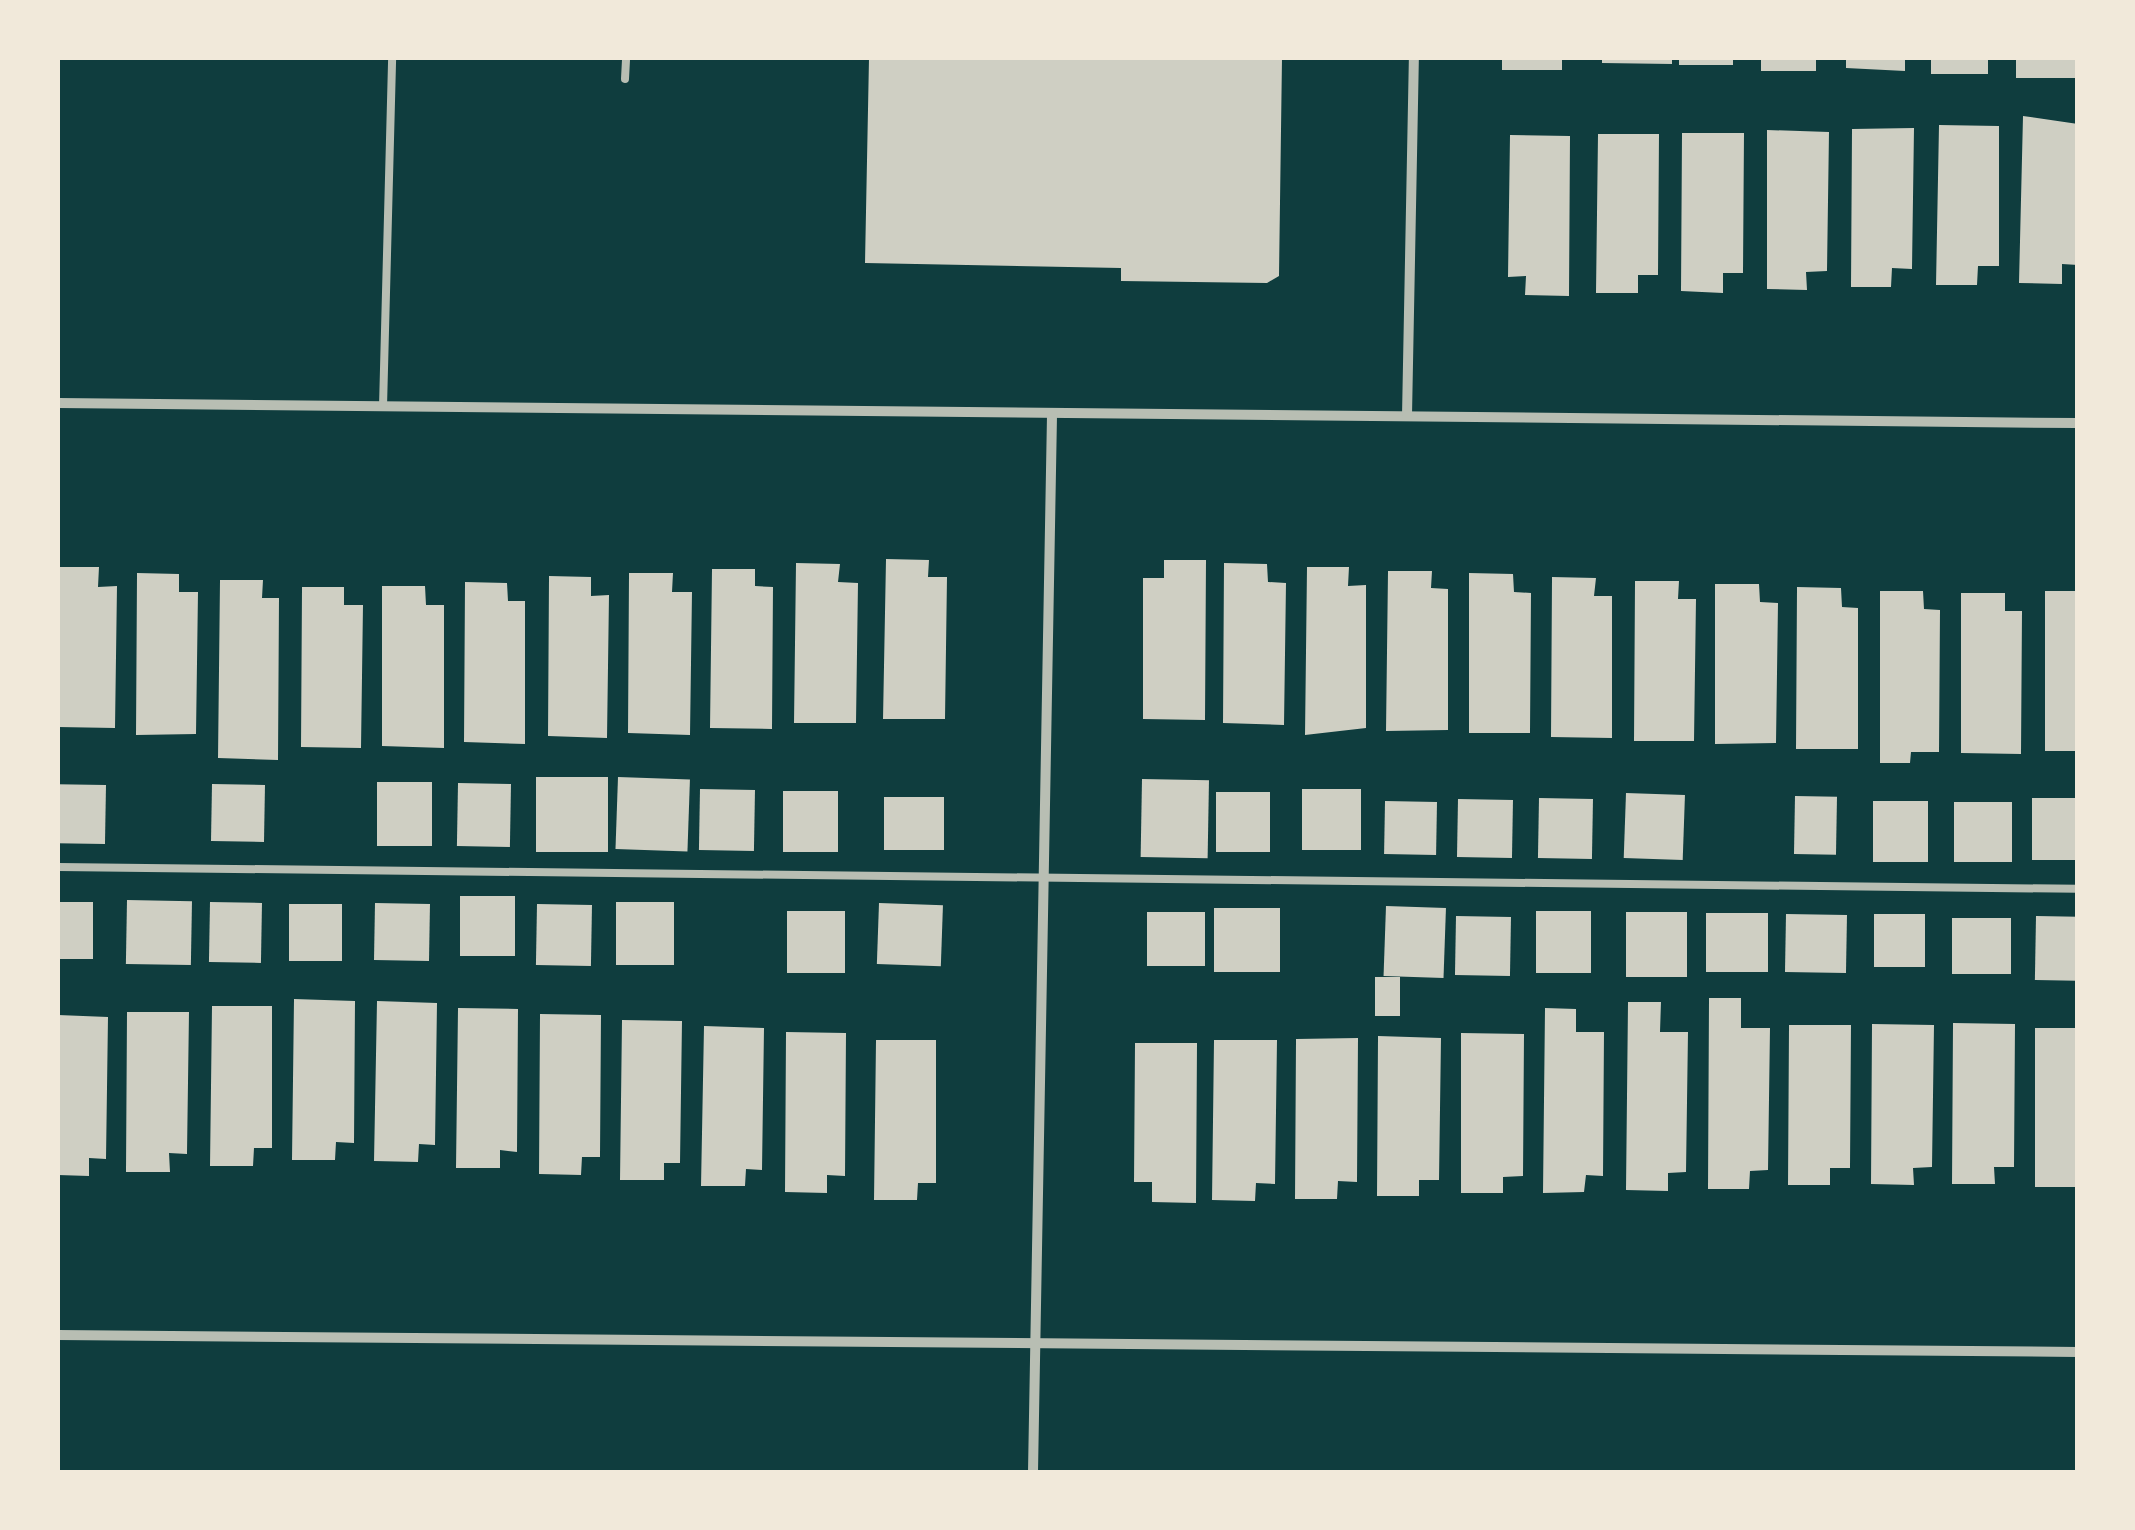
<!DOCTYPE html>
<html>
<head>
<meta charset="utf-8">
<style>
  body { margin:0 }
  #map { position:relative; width:2135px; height:1530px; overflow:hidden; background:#0f3d3e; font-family:"Golos Text",sans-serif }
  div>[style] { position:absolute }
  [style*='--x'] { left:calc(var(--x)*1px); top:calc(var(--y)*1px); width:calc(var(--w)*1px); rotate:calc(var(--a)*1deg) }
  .building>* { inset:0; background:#cfcfc3; transform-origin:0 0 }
  .service>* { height:8px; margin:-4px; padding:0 4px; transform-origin:4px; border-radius:4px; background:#b8beb3 }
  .minor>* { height:10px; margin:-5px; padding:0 5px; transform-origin:5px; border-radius:5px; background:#b8beb3 }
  span { translate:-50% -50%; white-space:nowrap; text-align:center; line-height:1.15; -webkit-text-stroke:9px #f1e9da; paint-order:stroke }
  .frame { position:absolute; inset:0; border:60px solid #f1e9da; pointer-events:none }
</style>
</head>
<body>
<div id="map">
  <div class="building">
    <div style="clip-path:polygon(869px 58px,1282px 58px,1279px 276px,1267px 283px,1121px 281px,1121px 268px,865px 263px)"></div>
    <div style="left:1502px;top:58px;width:60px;height:12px"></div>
    <div style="clip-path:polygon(1602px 58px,1672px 58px,1672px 64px,1602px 63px)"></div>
    <div style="left:1679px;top:58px;width:54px;height:7px"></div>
    <div style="left:1761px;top:58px;width:55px;height:13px"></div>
    <div style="clip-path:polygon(1846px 58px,1905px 58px,1905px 71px,1846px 68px)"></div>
    <div style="left:1931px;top:58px;width:57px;height:16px"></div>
    <div style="left:2016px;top:58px;width:61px;height:20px"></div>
    <div style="clip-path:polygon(2023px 116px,2078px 124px,2078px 265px,2062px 264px,2062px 284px,2019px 283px)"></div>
    <div style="clip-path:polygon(1939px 125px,1999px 126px,1999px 266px,1978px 266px,1977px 285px,1936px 285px)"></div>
    <div style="clip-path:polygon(1914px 128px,1912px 269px,1892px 268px,1891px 287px,1851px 287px,1852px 129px)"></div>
    <div style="clip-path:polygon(1767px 130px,1829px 132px,1827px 271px,1806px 272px,1807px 290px,1767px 289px)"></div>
    <div style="clip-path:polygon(1682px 133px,1744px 133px,1743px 273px,1723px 273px,1723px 293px,1681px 291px)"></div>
    <div style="clip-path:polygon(1598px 134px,1659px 134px,1658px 275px,1638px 275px,1638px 293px,1596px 293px)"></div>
    <div style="clip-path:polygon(1510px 135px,1570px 136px,1569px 296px,1525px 295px,1526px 276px,1508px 277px)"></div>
    <div style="clip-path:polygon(886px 559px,929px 560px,928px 577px,947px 577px,945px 719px,883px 719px)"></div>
    <div style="clip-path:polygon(1164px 560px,1206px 560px,1205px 720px,1143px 719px,1143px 578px,1164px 578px)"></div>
    <div style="clip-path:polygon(796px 563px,840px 564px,838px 582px,858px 583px,856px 723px,794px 723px)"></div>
    <div style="clip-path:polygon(1224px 563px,1267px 564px,1268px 582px,1286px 583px,1284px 725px,1223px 723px)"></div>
    <div style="clip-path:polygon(58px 567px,99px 567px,98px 587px,117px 586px,115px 728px,58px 727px)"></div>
    <div style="clip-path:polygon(1307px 567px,1349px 567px,1348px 586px,1366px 585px,1366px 728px,1305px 735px)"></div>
    <div style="clip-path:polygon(712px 569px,755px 569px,755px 586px,773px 587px,772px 729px,710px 728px)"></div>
    <div style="clip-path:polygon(1388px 571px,1432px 571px,1431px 588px,1448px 589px,1448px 730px,1386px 731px)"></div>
    <div style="clip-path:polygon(137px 573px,179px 574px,179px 592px,198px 592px,196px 734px,136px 735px)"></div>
    <div style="clip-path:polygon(629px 573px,673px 573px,672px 592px,692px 592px,690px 735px,628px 733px)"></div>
    <div style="clip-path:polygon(1469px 573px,1513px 574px,1514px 592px,1531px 593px,1530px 733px,1469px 733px)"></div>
    <div style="clip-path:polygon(549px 576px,591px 577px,591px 596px,609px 595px,607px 738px,548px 736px)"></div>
    <div style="clip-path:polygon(1552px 577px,1596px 578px,1594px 596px,1612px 596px,1612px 738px,1551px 737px)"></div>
    <div style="clip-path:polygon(220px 580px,263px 580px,262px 598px,279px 598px,278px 760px,218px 758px)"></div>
    <div style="clip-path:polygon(1635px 581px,1679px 581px,1678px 599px,1696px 599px,1694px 741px,1634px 741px)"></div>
    <div style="clip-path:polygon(465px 582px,507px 583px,508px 601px,525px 601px,525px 744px,464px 742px)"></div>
    <div style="clip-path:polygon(1715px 584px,1759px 584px,1760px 602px,1778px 603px,1776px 743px,1715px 744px)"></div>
    <div style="clip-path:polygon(382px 586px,425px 586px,426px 605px,444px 605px,444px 748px,382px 746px)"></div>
    <div style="clip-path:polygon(302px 587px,344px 587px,344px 605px,363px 605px,361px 748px,301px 747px)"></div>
    <div style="clip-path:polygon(1797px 587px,1841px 588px,1842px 607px,1858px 608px,1858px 749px,1796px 749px)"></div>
    <div style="clip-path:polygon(1880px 591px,1923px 591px,1924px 609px,1940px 610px,1939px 752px,1911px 752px,1910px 763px,1880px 763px)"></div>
    <div style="left:2045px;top:591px;width:33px;height:160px"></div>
    <div style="clip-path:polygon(1961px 593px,2005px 593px,2005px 611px,2022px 611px,2021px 754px,1961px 753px)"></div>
    <div style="left:536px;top:777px;width:72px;height:75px"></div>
    <div style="left:618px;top:777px;width:72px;height:72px;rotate:2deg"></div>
    <div style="left:1142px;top:779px;width:67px;height:78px;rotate:1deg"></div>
    <div style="left:377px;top:782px;width:55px;height:64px"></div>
    <div style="left:212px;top:784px;width:53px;height:57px;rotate:1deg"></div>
    <div style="left:511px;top:784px;width:63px;height:53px;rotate:91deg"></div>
    <div style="left:106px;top:785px;width:59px;height:48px;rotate:91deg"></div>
    <div style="left:700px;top:789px;width:55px;height:61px;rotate:1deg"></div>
    <div style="left:1302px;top:789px;width:59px;height:61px"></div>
    <div style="left:783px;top:791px;width:55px;height:61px"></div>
    <div style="left:1270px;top:792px;width:60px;height:54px;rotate:90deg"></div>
    <div style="left:1626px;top:793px;width:59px;height:65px;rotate:2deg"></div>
    <div style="left:1795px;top:796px;width:42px;height:58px;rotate:1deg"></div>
    <div style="left:884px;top:797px;width:60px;height:53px"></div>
    <div style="left:1539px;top:798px;width:54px;height:60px;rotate:1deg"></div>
    <div style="left:2032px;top:798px;width:46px;height:62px"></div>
    <div style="left:1458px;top:799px;width:55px;height:58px;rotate:1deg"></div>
    <div style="left:1873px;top:801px;width:55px;height:61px"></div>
    <div style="left:1437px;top:802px;width:53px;height:52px;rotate:91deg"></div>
    <div style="left:1954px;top:802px;width:58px;height:60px"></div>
    <div style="left:460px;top:896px;width:55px;height:60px"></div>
    <div style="left:127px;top:900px;width:65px;height:64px;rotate:1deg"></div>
    <div style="left:58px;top:902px;width:35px;height:57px"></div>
    <div style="left:210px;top:902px;width:52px;height:60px;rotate:1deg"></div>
    <div style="left:616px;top:902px;width:58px;height:63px"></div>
    <div style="left:375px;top:903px;width:55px;height:57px;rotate:1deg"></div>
    <div style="left:879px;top:903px;width:64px;height:61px;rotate:2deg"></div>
    <div style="left:289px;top:904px;width:53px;height:57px"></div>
    <div style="left:537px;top:904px;width:55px;height:61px;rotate:1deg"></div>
    <div style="left:1386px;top:906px;width:60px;height:70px;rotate:2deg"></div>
    <div style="left:1214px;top:908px;width:66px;height:64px"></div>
    <div style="left:787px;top:911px;width:58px;height:62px"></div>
    <div style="left:1591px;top:911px;width:62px;height:55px;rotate:90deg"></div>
    <div style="left:1147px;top:912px;width:58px;height:54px"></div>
    <div style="left:1626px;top:912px;width:61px;height:65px"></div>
    <div style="left:1706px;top:913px;width:62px;height:59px"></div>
    <div style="left:1786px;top:914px;width:61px;height:58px;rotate:1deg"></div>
    <div style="left:1874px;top:914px;width:51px;height:53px"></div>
    <div style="left:1456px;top:916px;width:55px;height:59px;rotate:1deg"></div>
    <div style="left:2036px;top:916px;width:42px;height:64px;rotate:1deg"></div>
    <div style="left:1952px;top:918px;width:59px;height:56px"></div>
    <div style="left:1375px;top:977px;width:25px;height:39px"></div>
    <div style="clip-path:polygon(1709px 998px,1741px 998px,1741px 1028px,1770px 1028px,1768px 1170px,1750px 1171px,1749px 1189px,1708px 1189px)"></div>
    <div style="clip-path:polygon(294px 999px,355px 1001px,354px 1143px,336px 1142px,335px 1160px,292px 1160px)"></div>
    <div style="clip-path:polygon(377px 1001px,437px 1003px,435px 1145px,419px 1144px,418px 1162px,374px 1161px)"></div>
    <div style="clip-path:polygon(1628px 1002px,1661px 1002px,1660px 1032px,1688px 1032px,1686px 1172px,1668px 1173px,1668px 1191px,1626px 1190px)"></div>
    <div style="clip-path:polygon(212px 1006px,272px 1006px,272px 1148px,254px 1148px,253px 1166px,210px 1166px)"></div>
    <div style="clip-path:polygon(458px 1008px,518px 1009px,517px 1152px,500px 1150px,500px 1168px,456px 1168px)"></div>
    <div style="clip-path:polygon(1545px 1008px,1576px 1009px,1576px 1032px,1604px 1032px,1603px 1176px,1586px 1175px,1584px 1192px,1543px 1193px)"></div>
    <div style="clip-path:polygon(127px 1012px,189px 1012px,187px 1154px,169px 1153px,170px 1172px,126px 1172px)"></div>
    <div style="clip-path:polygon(540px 1014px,601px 1015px,600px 1157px,582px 1157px,581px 1175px,539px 1174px)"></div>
    <div style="clip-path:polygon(58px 1015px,108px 1017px,106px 1159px,89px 1158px,89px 1176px,58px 1175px)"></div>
    <div style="clip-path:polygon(622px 1020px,682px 1021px,680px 1163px,664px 1163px,664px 1180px,620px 1180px)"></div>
    <div style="clip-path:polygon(1953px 1023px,2015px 1024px,2014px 1167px,1994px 1167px,1995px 1184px,1952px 1184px)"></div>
    <div style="clip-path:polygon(1872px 1024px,1934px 1025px,1932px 1167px,1913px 1168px,1914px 1185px,1871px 1184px)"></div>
    <div style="clip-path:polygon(1789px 1025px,1851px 1025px,1850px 1168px,1830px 1168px,1830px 1185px,1788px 1185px)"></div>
    <div style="clip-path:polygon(704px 1026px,764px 1028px,762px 1170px,746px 1169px,745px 1186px,701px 1186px)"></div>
    <div style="left:2035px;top:1028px;width:43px;height:159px"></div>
    <div style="clip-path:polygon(786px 1032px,846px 1033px,845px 1176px,827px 1175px,827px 1193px,785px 1192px)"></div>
    <div style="clip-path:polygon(1461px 1033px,1524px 1034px,1523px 1176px,1503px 1177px,1503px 1193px,1461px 1193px)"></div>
    <div style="clip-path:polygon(1378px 1036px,1441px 1038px,1439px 1180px,1419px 1180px,1419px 1196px,1377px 1196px)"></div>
    <div style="clip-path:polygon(1358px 1038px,1357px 1182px,1338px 1181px,1337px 1199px,1295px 1199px,1296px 1039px)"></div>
    <div style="clip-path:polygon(876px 1040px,936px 1040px,936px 1183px,918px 1183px,917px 1200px,874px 1200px)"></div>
    <div style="clip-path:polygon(1214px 1040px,1277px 1040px,1275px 1184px,1256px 1183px,1255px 1201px,1212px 1200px)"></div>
    <div style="clip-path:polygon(1135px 1043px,1197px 1043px,1196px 1203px,1152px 1202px,1152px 1182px,1134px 1182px)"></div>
  </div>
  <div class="service">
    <div style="--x:625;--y:79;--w:21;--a:-87"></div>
    <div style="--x:383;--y:407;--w:349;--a:-88.5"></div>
    <div style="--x:58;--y:867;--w:2020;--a:0.62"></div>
  </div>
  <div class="minor">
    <div style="--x:58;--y:403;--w:2020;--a:0.57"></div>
    <div style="--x:1407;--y:416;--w:358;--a:-88.9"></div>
    <div style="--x:58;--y:1335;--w:2020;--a:0.48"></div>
    <div style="--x:1033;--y:1472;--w:1059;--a:-88.97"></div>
  </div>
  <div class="frame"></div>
</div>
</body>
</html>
